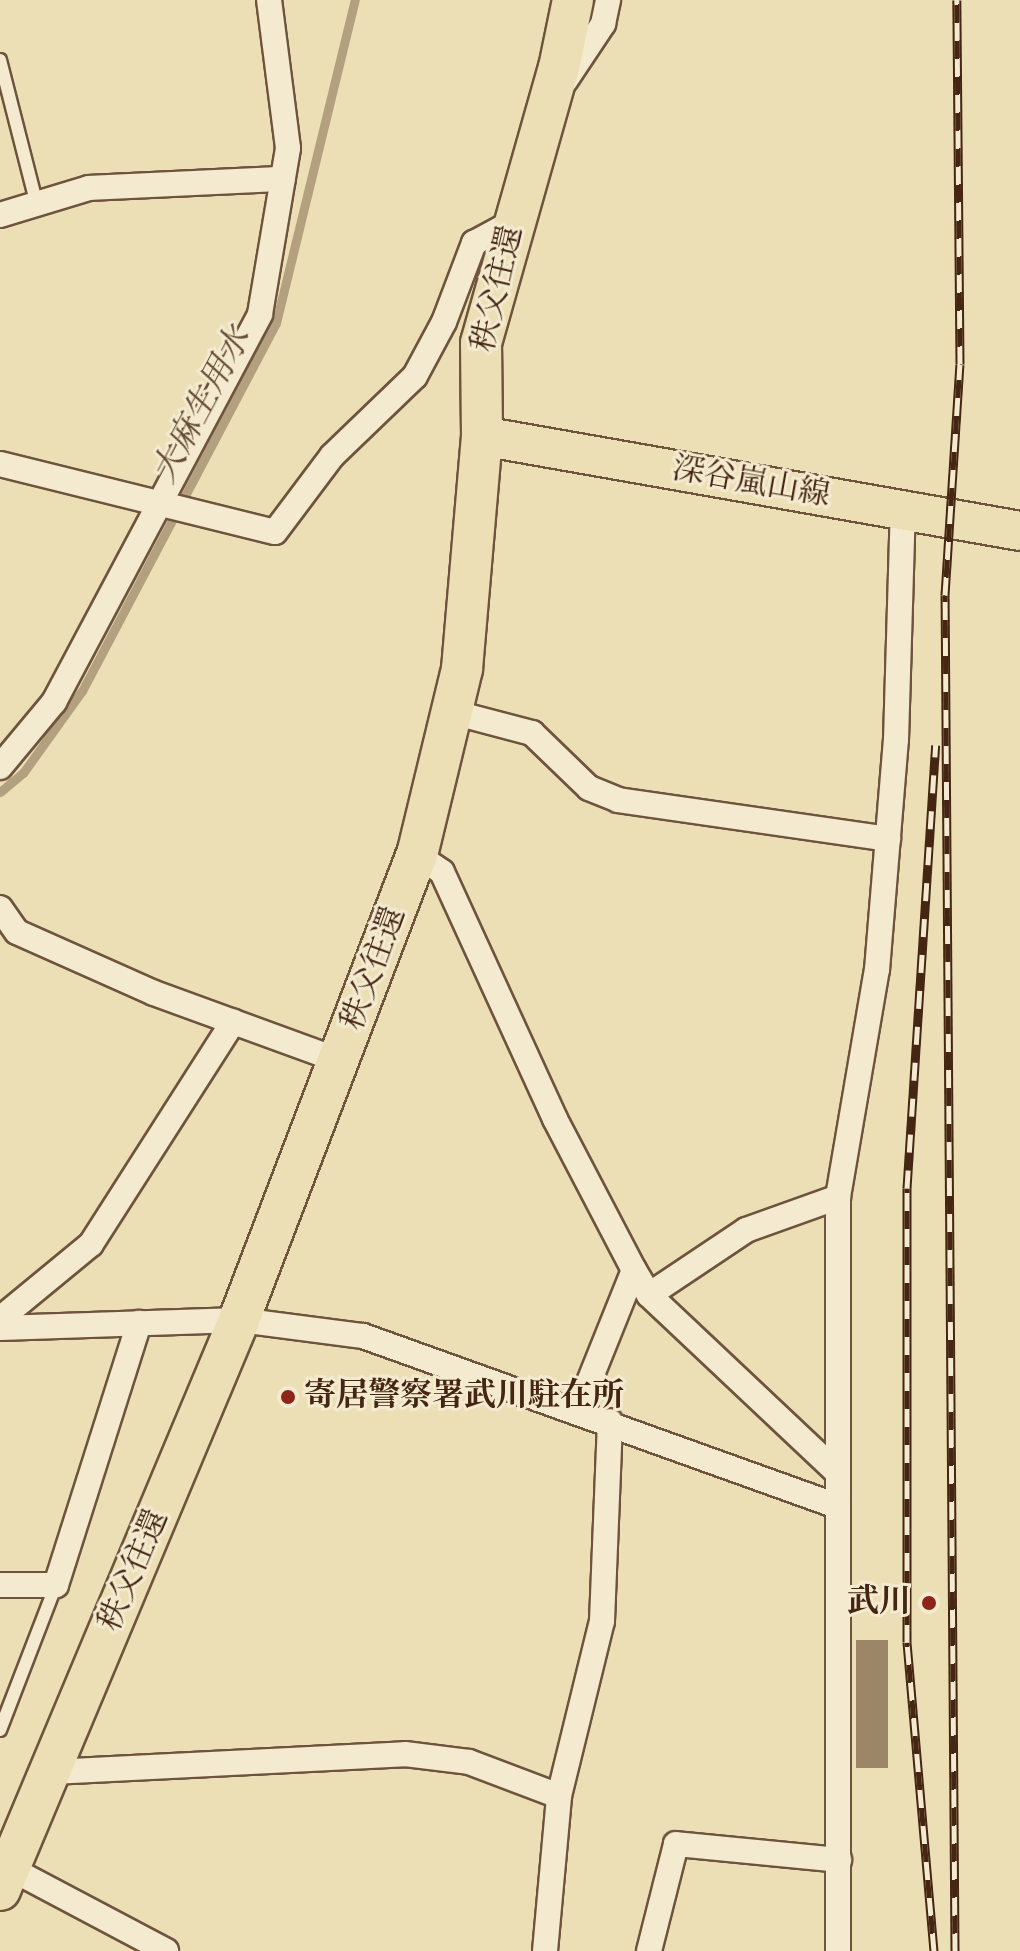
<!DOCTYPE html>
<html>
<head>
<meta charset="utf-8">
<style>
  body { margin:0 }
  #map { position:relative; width:1020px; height:1951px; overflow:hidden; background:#ecdfb6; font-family:"Sorts Mill Goudy","Noto Serif JP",serif }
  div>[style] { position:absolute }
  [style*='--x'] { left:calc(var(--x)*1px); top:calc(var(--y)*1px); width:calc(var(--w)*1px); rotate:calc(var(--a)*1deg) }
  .stream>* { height:9px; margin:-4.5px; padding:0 4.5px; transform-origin:4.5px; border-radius:4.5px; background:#b3a07f }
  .building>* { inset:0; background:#9b8668; transform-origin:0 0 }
  .roads { filter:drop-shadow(2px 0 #6e543c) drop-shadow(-2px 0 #6e543c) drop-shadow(0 2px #6e543c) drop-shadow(0 -2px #6e543c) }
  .service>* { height:12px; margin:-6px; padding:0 6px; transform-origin:6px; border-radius:6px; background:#f3ead0 }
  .minor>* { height:24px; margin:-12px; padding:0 12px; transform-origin:12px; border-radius:12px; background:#f3ead0 }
  .primary>* { height:38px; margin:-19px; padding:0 19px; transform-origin:19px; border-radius:19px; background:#ecdfb6 }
  .trunk>* { height:40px; margin:-20px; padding:0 20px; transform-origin:20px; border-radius:20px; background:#ecdfb6 }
  .rail>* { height:9px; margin-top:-4.5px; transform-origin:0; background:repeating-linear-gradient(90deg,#f3ead0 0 18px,#442613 0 36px); box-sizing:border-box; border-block:2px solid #442613 }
  .dots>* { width:22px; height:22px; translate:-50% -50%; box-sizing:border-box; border:4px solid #f3ead0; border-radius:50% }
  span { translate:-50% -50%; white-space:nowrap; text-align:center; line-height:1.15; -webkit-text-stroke:6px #f3ead0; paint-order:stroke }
  .street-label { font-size:32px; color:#442613 }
  .poi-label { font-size:32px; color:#442613; font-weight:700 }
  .left { translate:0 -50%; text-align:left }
  .right { translate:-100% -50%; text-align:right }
  .water-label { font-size:34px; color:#654b33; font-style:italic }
</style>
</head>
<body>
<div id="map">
  <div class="stream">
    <div style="--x:0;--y:792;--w:30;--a:-40"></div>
    <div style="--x:23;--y:773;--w:101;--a:-54.3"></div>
    <div style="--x:82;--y:691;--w:416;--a:-62.2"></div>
    <div style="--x:276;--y:323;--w:333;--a:-76.3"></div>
  </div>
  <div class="building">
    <div style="left:856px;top:1640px;width:32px;height:128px"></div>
  </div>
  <div class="roads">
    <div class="service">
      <div style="--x:0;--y:60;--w:146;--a:75.7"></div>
      <div style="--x:0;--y:1730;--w:155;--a:-68.9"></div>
    </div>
    <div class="minor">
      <div style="--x:565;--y:81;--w:69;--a:-56.3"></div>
      <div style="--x:603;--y:24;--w:25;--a:-78"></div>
      <div style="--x:0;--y:215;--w:93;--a:-16.9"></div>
      <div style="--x:89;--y:188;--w:194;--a:-2.7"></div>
      <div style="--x:0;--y:464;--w:283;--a:13.9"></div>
      <div style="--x:275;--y:532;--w:95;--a:-53.1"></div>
      <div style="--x:332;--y:456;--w:115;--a:-43.9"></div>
      <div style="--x:415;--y:376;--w:61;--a:-61.8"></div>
      <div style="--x:444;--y:322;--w:85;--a:-69.2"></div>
      <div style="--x:474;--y:243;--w:44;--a:-28.3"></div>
      <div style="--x:452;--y:712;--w:83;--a:14.7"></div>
      <div style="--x:532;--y:733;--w:79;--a:44"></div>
      <div style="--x:589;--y:788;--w:31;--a:22"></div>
      <div style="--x:618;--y:800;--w:273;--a:8.2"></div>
      <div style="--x:0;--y:767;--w:85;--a:-50.3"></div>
      <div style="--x:54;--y:702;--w:439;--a:-62"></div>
      <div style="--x:260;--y:314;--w:168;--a:-80.4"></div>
      <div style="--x:288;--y:148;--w:149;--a:-97.3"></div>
      <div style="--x:417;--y:855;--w:30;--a:34"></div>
      <div style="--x:442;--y:872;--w:272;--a:65.4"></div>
      <div style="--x:555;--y:1119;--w:170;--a:62.4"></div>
      <div style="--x:634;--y:1270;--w:150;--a:111.9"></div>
      <div style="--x:0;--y:908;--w:29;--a:55"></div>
      <div style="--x:17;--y:932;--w:150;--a:24"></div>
      <div style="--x:154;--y:993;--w:199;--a:20"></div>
      <div style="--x:634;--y:1270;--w:29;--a:59"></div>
      <div style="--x:649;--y:1295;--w:257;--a:43.3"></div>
      <div style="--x:649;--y:1295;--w:117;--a:-33.8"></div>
      <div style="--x:746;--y:1230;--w:98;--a:-19.7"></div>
      <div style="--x:0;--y:1319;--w:118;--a:-39.5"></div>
      <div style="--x:91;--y:1244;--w:264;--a:-57.4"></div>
      <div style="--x:0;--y:1328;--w:239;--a:-1.9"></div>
      <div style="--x:239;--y:1320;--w:125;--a:7.4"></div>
      <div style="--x:363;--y:1336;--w:504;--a:19.73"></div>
      <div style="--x:0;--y:1585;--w:56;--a:0"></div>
      <div style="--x:56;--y:1585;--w:275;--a:-72.4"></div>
      <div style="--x:52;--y:1772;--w:353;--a:-2.9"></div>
      <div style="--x:405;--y:1754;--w:64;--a:7.1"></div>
      <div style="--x:469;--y:1762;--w:96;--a:20.7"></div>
      <div style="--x:0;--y:1863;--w:188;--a:27.9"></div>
      <div style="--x:545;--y:1951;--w:156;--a:-84.8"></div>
      <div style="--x:559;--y:1796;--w:180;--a:-76.2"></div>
      <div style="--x:602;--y:1621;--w:200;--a:-87.7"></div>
      <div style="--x:649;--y:1951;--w:110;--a:-75.8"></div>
      <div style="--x:676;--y:1844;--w:164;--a:5.6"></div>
      <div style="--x:838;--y:1951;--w:754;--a:-90"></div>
      <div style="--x:838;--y:1197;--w:230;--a:-80.3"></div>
      <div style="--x:877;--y:970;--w:231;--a:-85.3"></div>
      <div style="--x:896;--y:740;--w:230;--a:-88.3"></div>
    </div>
    <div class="primary">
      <div style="--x:482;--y:436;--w:546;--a:10.01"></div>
    </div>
    <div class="trunk">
      <div style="--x:0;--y:1890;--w:618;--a:-67.25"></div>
      <div style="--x:239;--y:1320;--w:498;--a:-69.1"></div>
      <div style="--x:417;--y:855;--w:191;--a:-76.4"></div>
      <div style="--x:462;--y:669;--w:234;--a:-85.1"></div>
      <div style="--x:482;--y:436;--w:93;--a:-90.6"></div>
      <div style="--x:481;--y:343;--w:286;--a:-74.2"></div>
      <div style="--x:559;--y:68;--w:69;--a:-78.4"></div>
    </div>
  </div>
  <div class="rail">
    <div style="--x:934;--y:1951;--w:310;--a:-95"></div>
    <div style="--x:907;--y:1642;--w:454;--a:-90"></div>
    <div style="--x:907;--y:1188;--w:444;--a:-86.3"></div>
    <div style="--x:955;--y:1951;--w:1356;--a:-90.42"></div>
    <div style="--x:945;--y:595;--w:231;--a:-86.3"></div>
    <div style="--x:960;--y:364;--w:364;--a:-90.5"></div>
  </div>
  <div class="dots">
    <div style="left:288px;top:1397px;background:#8f2418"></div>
    <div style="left:929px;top:1603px;background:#8f2418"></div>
  </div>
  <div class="street-label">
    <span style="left:499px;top:289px;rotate:-77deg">秩父往還</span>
    <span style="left:751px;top:484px;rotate:10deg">深谷嵐山線</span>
    <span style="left:375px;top:969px;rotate:-70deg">秩父往還</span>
    <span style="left:135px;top:1571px;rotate:-67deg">秩父往還</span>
  </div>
  <div class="poi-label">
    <span class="left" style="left:304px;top:1397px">寄居警察署武川駐在所</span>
    <span class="right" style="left:911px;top:1603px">武川</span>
  </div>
  <div class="water-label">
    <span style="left:203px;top:406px;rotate:-62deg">大麻生用水</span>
  </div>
</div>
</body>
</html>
